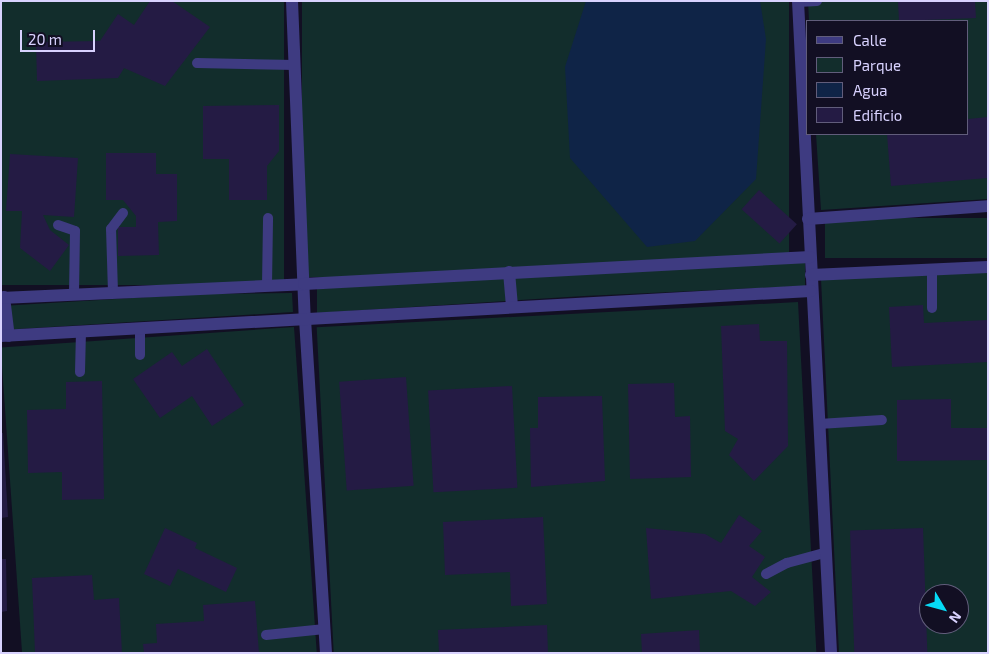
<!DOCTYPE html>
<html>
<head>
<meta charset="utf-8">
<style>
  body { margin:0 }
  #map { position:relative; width:989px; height:654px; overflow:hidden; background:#120f23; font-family:"Exo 2",sans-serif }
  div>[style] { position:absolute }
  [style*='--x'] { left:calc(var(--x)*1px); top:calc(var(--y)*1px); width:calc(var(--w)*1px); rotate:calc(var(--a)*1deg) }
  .green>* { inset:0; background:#122d2c; transform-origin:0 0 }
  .water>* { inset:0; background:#0f2447 }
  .building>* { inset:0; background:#241b44; transform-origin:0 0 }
  .service>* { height:10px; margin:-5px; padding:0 5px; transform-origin:5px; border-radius:5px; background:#3e3b81 }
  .minor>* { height:12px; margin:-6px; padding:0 6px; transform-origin:6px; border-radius:6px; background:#3e3b81 }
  span { translate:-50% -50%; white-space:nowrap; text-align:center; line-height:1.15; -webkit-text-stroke:4px #120f23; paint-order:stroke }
  .frame { position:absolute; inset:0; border:2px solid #d8d2fe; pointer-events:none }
  .legend { position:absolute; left:806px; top:20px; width:162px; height:115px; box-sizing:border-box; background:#120f23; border:1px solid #615d7b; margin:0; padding:6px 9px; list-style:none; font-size:15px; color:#d8d2fe }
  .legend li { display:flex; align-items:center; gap:10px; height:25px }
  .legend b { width:25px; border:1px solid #615d7b }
  .north { position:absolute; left:919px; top:584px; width:50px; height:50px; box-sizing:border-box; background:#120f23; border:1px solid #615d7b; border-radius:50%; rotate:127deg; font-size:14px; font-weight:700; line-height:20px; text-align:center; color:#d8d2fe }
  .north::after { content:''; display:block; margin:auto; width:18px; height:22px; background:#06dbf6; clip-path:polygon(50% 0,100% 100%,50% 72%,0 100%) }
  .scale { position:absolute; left:20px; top:30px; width:75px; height:22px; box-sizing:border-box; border:2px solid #d8d2fe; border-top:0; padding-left:6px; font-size:15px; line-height:18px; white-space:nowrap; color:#d8d2fe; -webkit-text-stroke:4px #120f23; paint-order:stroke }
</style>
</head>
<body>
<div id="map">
  <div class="green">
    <div style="left:1px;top:1px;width:283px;height:284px"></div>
    <div style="left:302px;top:1px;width:487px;height:276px"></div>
    <div style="clip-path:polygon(808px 1px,988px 1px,988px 199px,821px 210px,816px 134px,968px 134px,968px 21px,809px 21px)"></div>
    <div style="left:988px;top:218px;width:40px;height:163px;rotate:90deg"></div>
    <div style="clip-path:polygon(805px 261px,805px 286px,584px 296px,317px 313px,317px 288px)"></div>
    <div style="clip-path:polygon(evenodd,988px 270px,988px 653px,839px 653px,821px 279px,988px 270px,929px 594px,959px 594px,959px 624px,929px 624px,929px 594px)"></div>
    <div style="clip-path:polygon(292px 293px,293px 312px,1px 330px,1px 306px,198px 294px)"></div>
    <div style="left:798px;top:302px;width:352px;height:482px;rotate:87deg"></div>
    <div style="left:294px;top:327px;width:327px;height:294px;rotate:86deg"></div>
  </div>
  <div class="water">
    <div style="clip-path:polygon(586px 1px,760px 1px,766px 39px,756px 179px,695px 241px,647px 247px,570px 158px,565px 67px)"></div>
  </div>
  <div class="building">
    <div style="clip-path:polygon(150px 1px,172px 1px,210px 27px,165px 86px,124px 68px,118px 78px,37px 81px,36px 42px,100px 41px,118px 14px,134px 25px)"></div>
    <div style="clip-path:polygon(898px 1px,975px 1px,976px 18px,899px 21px)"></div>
    <div style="clip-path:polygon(279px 105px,279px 151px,267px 166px,267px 200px,229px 200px,229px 159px,203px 159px,203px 106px)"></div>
    <div style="clip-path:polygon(988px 117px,988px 178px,891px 186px,887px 134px,968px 134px,968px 119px)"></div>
    <div style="clip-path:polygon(106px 153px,156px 153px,156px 174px,177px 174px,177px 221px,158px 222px,159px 255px,118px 256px,118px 227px,136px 227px,136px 216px,123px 200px,106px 200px)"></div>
    <div style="clip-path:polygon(10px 154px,78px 158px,74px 217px,43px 215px,50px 230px,69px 245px,50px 271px,20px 248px,22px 211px,6px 211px)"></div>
    <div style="left:759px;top:190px;width:51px;height:26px;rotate:42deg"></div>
    <div style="clip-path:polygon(923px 305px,924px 323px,988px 320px,988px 362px,892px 367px,889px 307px)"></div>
    <div style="clip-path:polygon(759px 324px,760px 341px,787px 341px,788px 446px,754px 481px,729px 455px,738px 439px,725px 431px,721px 326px)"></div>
    <div style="clip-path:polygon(207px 349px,244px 405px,212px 426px,192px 396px,160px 418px,133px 379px,172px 352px,182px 366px)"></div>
    <div style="left:406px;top:377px;width:109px;height:67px;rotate:86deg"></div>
    <div style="clip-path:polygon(102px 381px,104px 499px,62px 500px,62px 472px,28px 473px,27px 410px,66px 409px,66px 382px)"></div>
    <div style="clip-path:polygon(674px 383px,675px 417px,690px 416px,691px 477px,630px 479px,628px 384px)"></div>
    <div style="left:512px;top:386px;width:102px;height:84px;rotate:87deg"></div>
    <div style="clip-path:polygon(602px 396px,605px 481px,531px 487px,530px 428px,538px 428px,538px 397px)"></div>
    <div style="clip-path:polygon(951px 399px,951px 428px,988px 428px,988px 460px,897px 461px,897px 400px)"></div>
    <div style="clip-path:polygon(1px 433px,3px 433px,8px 517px,1px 518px)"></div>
    <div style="clip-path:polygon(739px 515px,762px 531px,749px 546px,765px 557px,752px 577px,771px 592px,755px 606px,731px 591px,651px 599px,646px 528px,705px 534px,721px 543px)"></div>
    <div style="clip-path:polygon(543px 517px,547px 604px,511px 606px,510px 572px,445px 575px,443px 522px)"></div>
    <div style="clip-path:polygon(165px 528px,197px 543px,195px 548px,237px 568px,226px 592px,178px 569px,170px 586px,144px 574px)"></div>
    <div style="left:923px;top:528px;width:125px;height:73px;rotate:88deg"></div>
    <div style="clip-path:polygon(1px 559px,6px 559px,7px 611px,1px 612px)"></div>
    <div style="clip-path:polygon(92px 575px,94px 600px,119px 598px,122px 653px,35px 653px,32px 578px)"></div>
    <div style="clip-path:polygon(255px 601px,259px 653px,144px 653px,143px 644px,157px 643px,156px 624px,204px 621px,203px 605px)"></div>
    <div style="clip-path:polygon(547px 625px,548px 653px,439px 653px,438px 630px)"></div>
    <div style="clip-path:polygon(699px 630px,700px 653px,642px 653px,641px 634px)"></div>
  </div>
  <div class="service">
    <div style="--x:798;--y:2;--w:19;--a:-3"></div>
    <div style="--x:197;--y:63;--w:98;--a:1.2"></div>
    <div style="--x:58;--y:225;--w:18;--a:19"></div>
    <div style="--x:75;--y:231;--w:63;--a:90.9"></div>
    <div style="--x:932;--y:269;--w:39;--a:90"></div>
    <div style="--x:267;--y:285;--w:67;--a:-89.1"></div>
    <div style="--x:113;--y:292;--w:63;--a:-91.8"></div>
    <div style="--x:111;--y:229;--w:20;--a:-53"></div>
    <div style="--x:140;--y:355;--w:27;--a:-90"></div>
    <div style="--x:80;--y:372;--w:40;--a:-88.6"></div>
    <div style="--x:819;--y:424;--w:63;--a:-3.6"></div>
    <div style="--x:766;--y:574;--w:24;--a:-28"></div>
    <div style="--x:787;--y:563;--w:39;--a:-15"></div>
    <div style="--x:266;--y:635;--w:59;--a:-5.8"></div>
  </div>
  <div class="minor">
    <div style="--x:292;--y:1;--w:318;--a:87.7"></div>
    <div style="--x:305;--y:319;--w:335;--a:86.4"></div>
    <div style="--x:798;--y:1;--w:653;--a:87.1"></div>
    <div style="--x:808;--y:219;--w:180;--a:-4.1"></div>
    <div style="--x:509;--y:272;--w:35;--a:85"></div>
    <div style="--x:811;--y:275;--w:177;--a:-2.6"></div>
    <div style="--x:4;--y:297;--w:39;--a:83"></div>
    <div style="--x:1;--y:298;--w:303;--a:-2.6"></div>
    <div style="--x:304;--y:284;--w:507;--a:-3.05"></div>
    <div style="--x:1;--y:336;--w:811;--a:-3.18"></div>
  </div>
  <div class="frame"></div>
  <ul class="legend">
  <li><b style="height:6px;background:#3e3b81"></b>Calle</li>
  <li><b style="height:14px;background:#122d2c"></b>Parque</li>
  <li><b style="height:14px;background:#0f2447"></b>Agua</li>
  <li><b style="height:14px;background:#241b44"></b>Edificio</li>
  </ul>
  <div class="north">N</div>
  <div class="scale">20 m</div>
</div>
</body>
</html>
